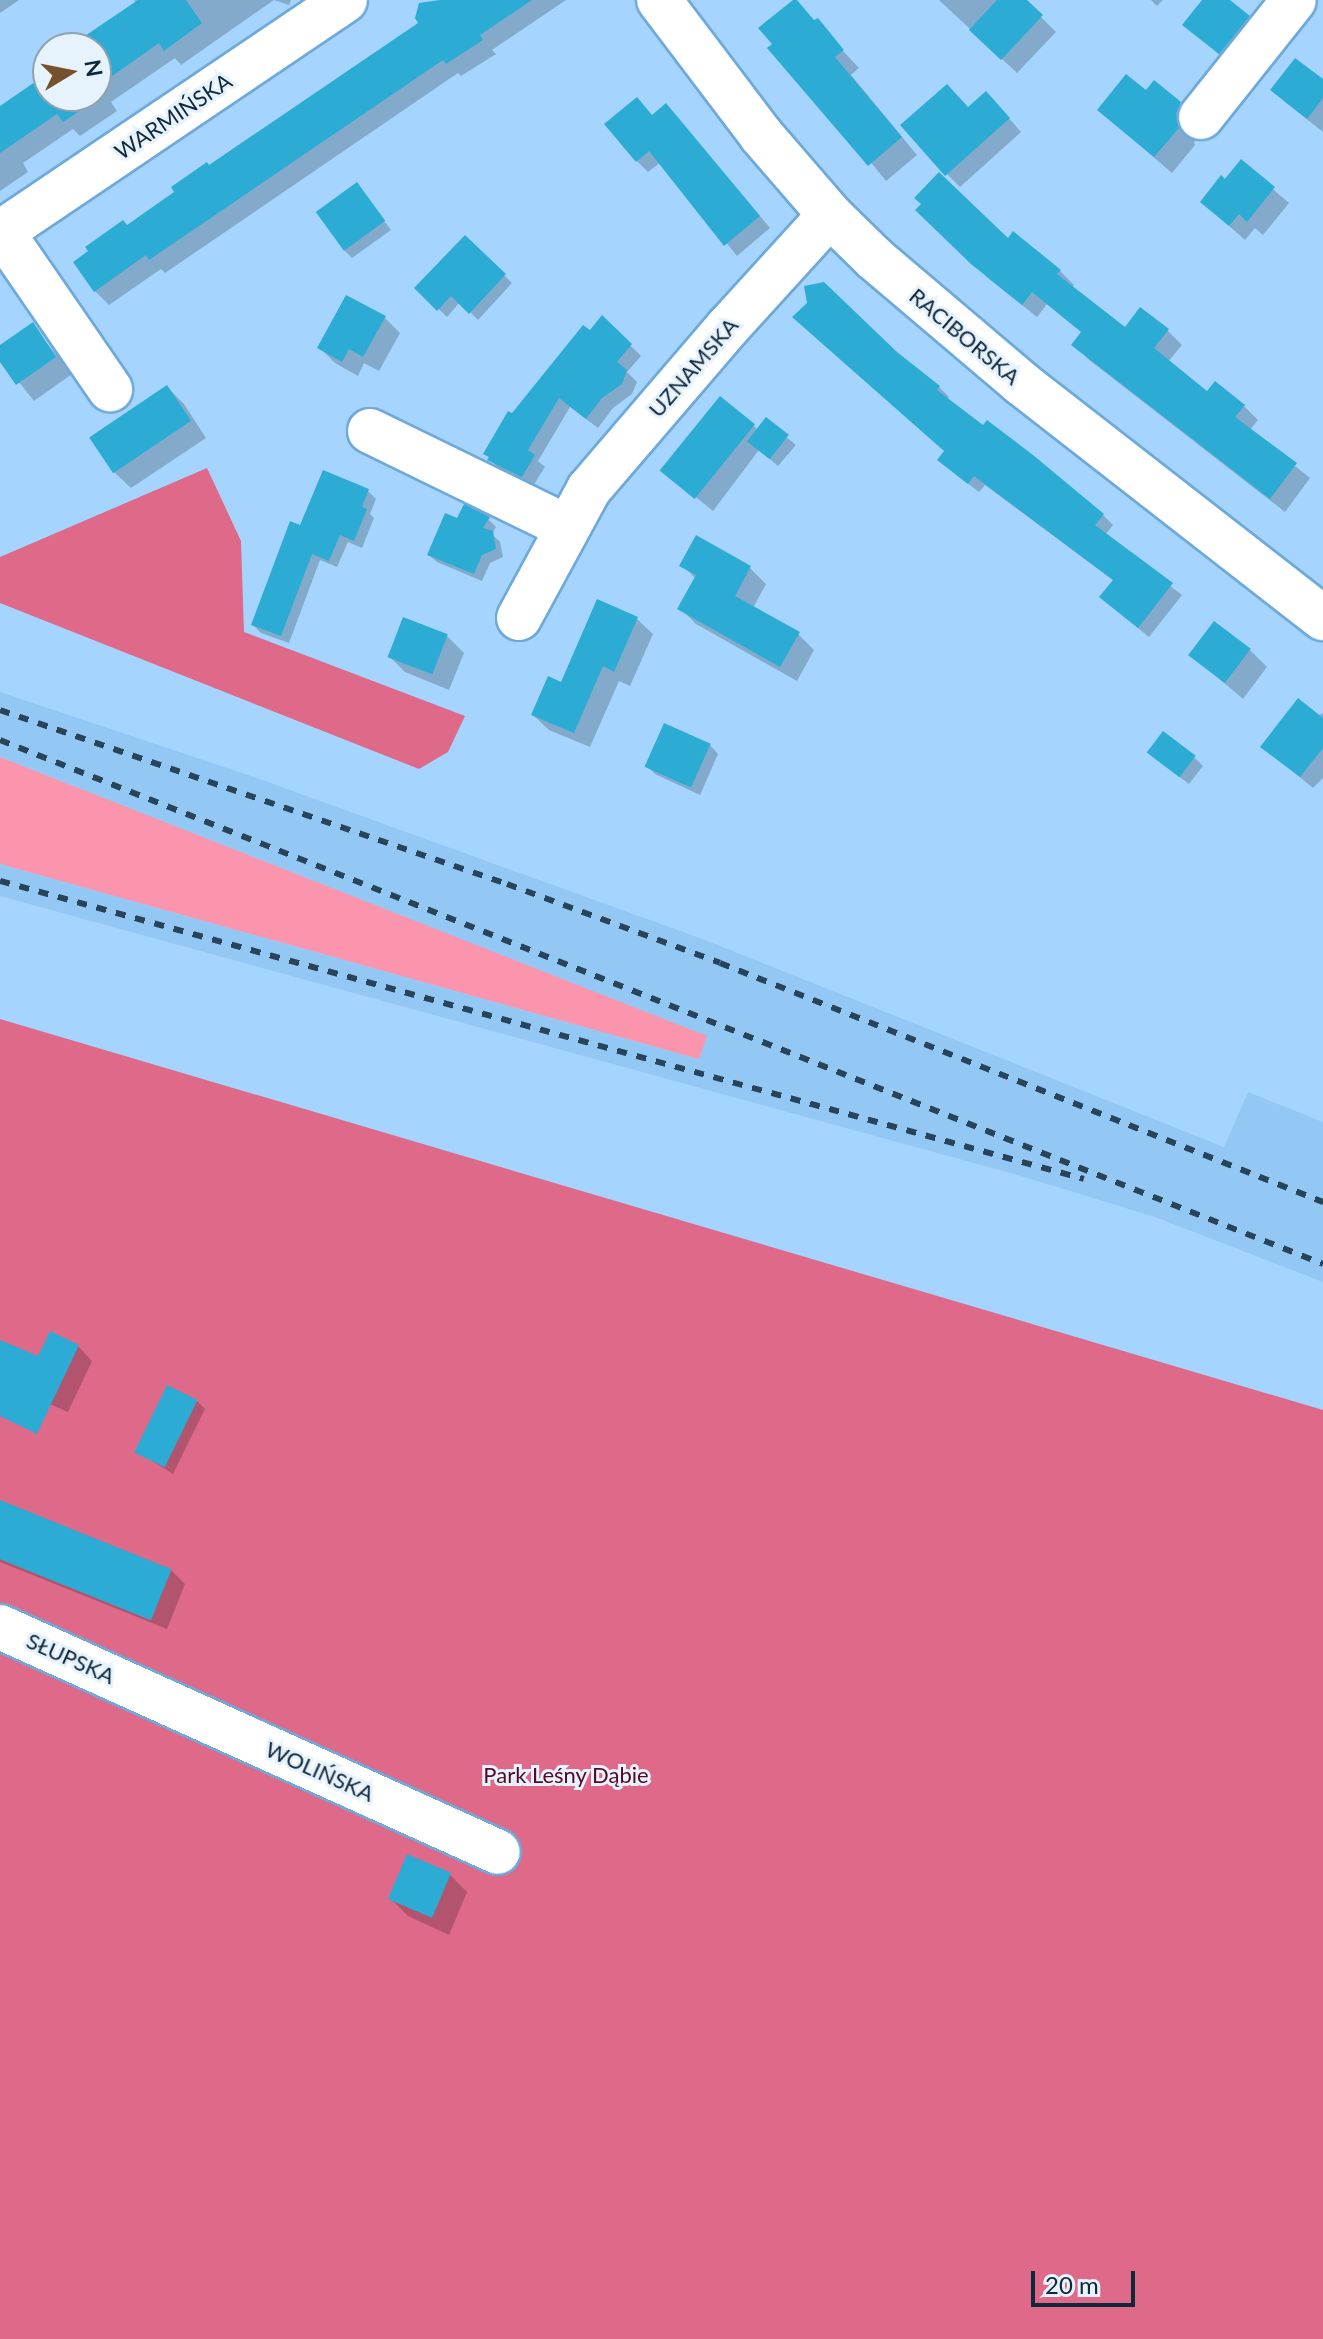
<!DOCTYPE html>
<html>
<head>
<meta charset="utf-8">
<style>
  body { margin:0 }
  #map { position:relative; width:1323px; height:2339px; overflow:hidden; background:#a5d5fe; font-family:Lato,sans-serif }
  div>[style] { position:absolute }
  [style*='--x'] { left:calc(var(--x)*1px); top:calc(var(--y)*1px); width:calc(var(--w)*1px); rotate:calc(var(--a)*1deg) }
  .built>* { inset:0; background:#94c8f4 }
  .green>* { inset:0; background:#fb94ad }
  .forest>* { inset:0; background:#df6989 }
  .shadow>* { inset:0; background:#0003 }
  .building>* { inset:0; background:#2cacd4; transform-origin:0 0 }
  .roads { filter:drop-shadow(2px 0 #6ea9db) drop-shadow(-2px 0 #6ea9db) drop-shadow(0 2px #6ea9db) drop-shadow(0 -2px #6ea9db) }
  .minor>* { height:44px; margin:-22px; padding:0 22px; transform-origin:22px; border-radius:22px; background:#fff }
  .rail>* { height:6px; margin-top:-3px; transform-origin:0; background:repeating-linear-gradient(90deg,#28445b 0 10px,transparent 0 20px) }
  span { translate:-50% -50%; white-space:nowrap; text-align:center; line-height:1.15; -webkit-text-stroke:6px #e6f2fc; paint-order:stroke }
  .street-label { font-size:22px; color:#10283c }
  .park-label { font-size:22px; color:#550926 }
  .north { position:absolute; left:32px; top:32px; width:80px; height:80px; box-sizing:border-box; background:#e6f2fc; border:2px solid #90a1af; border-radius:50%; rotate:80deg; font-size:22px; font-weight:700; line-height:32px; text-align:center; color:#10283c }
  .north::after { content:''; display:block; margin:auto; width:28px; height:36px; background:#76512c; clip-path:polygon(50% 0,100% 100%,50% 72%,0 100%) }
  .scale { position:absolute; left:1031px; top:2271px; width:104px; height:36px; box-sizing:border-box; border:4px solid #10283c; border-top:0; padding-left:10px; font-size:24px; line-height:28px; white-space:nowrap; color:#10283c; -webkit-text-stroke:6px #e6f2fc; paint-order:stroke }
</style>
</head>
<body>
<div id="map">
  <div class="built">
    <div style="clip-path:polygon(0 692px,254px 777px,700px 938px,1224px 1147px,1248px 1092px,1323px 1122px,1323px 1282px,1155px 1217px,1014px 1174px,0 896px,0 864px,699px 1059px,706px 1036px,0 757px)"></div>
  </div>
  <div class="green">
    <div style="clip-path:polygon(0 757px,707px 1036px,699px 1059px,0 864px)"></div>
  </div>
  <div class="forest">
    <div style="clip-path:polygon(207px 468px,241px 541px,244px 632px,465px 716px,448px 752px,419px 769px,0 603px,0 557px)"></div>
    <div style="clip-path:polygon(0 1019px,1323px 1410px,1323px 2339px,0 2339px)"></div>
  </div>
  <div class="shadow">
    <div style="clip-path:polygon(0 0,19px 0,0 13px)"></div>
    <div style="clip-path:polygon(135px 0,291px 0,289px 5px,274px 0,181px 65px,175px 58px,111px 102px,117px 111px,80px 136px,73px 129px,23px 163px,28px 172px,0 191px,0 109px,40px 81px,34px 73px,48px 63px,48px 96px,96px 96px,96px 48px,71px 48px,134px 5px)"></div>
    <div style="clip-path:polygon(443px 0,566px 0,492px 50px,496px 54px,461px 76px,458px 73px,165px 273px,161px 269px,109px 305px,95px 291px,75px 263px,421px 24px)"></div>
    <div style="clip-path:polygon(795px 0,859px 68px,851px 75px,917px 155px,886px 181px,775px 44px)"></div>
    <div style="clip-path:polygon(939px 0,1024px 0,1056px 32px,1017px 73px)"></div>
    <div style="clip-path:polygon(1151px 0,1163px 0,1157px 6px)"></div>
    <div style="clip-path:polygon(1205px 0,1221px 0,1263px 37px,1237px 70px,1185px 25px)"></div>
    <div style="clip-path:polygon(1323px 82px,1323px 132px,1284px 101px)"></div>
    <div style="clip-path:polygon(1146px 93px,1180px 104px,1197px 121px,1192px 132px,1195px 145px,1172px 173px,1117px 126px)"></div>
    <div style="clip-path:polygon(999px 107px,1021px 132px,960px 187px,947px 174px,969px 109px)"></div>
    <div style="clip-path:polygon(653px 116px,677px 117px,770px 228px,737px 256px,661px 162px,648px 172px,637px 161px)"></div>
    <div style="clip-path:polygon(1241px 162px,1289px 203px,1263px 235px,1255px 228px,1245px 240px,1202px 202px)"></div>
    <div style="clip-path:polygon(360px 189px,391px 230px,352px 258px,344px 250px)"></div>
    <div style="clip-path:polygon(918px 210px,1008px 241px,1014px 233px,1060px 271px,1074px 285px,1072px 288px,1125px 330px,1168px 331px,1182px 345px,1168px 362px,1208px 393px,1244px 406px,1258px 420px,1250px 430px,1310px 478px,1285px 512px,1088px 359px,1074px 344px,1083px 333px,1047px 304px,1037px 317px,988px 278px)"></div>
    <div style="clip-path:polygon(465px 238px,512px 283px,478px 320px,460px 302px,447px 317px,417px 288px)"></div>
    <div style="clip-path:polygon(385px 318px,400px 333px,379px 371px,364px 363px,358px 376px,335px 363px,320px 348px)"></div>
    <div style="clip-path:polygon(603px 318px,641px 356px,627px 372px,637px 382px,632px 394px,613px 408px,598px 428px,570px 407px,538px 461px,545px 467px,533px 486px,501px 471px,485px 453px,513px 416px)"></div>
    <div style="clip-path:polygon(32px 325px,72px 374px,34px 401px,0 358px,0 348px)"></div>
    <div style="clip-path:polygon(896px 354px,939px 387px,949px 397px,947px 400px,1103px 515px,1113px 525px,1105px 535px,1182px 595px,1149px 637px,1112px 607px,1114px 581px,985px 485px,979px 492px,950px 470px,946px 452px)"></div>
    <div style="clip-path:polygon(167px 387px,184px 404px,206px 438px,131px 488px,114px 472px)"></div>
    <div style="clip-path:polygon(766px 420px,796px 445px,778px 466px,759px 450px,713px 511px,665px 472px,753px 425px,758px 430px)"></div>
    <div style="clip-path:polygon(368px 491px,376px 499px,370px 514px,374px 518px,362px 548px,348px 542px,337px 567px,320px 560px,289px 643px,261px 633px,253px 625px,301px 527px)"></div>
    <div style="clip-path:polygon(488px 519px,496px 527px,492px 534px,500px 542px,503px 557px,490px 563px,482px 581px,437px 562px,429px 555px,458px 521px)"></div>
    <div style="clip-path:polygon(697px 538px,750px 568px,766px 584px,753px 608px,798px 634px,814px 650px,797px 681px,696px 624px,680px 608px,696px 579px,682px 565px)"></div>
    <div style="clip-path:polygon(637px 619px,653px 634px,630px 686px,619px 681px,590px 747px,549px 730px,533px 715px)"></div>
    <div style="clip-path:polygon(447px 636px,464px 653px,449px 690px,405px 672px,388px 655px)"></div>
    <div style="clip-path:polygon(1250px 650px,1267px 667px,1243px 699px,1191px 655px)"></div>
    <div style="clip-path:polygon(1323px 713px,1323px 778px,1313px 788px,1263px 747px)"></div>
    <div style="clip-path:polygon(710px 745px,718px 754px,700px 795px,655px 774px,647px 766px)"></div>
    <div style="clip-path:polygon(1195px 758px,1203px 766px,1189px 784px,1157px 760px)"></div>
    <div style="clip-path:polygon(0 1342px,39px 1359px,78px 1346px,92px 1361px,68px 1412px,0 1382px)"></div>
    <div style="clip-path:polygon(197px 1401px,205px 1409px,173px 1474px,136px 1451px)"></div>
    <div style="clip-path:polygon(0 1502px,170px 1569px,185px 1584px,167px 1629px,0 1562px)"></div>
    <div style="clip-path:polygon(450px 1875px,467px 1892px,449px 1935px,408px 1916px,391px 1899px)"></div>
  </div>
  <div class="building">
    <div style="clip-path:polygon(138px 0,186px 0,202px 23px,164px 51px,159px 43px,98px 86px,103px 95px,63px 122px,57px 114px,0 153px,0 106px,48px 73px,48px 96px,96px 96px,96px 48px,67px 48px)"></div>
    <div style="clip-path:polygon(440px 0,532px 0,480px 35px,483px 40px,446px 64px,443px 60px,149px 260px,146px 255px,94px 292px,73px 262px,88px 251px,85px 247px,123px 220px,127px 225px,174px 192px,171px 187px,207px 162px,209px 165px,418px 23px,415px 18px,419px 3px)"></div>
    <div style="clip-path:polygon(793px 0,797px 0,814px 20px,818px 18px,844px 50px,835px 57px,902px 137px,868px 166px,767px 48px,772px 44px,758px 28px)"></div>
    <div style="clip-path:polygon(997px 0,1027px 0,1043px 15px,1001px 60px,969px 30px)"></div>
    <div style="clip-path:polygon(1202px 0,1230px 0,1250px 16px,1219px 54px,1182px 25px)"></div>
    <div style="clip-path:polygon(1295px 58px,1323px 79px,1323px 98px,1307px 119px,1270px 90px)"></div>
    <div style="clip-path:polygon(1126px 74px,1146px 90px,1154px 80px,1181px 102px,1176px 114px,1179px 128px,1154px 157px,1097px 110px)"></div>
    <div style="clip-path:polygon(947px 84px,968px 107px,986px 91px,1010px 118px,945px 176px,900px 125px)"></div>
    <div style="clip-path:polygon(637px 97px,652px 115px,666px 103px,760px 216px,724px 246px,649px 151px,636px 162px,604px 124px)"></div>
    <div style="clip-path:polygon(1241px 159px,1275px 187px,1247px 222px,1239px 214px,1229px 226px,1200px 202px,1221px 175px,1225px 179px)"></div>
    <div style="clip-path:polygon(939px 172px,1008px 238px,1013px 231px,1061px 270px,1057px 274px,1125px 327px,1140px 307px,1169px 329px,1154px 348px,1207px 391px,1215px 381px,1245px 405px,1235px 417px,1297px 463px,1270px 499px,1071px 345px,1081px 332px,1032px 292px,1022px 305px,971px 264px,915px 210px,921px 204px,914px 198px)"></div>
    <div style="left:357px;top:182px;width:48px;height:51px;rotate:54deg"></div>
    <div style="clip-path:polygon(465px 235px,506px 274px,469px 314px,451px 296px,437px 311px,414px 288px)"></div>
    <div style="clip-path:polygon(824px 282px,897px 352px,940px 386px,937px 390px,983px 425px,987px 420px,1033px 455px,1104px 514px,1095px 525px,1173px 583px,1138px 628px,1099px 597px,1113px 580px,974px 476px,968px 484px,937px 460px,944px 451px,792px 317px,807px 303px,804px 286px)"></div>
    <div style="clip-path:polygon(346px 295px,386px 316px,363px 357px,349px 349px,342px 362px,317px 348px)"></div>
    <div style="clip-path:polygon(602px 315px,632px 344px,617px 362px,627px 370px,622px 384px,602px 398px,586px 419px,559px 398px,528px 450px,535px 455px,522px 477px,487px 460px,489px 457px,483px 454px,508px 411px,512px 413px,583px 325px,590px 330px)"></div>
    <div style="clip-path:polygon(33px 322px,56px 357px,16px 385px,0 362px,0 345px)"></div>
    <div style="left:167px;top:385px;width:43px;height:94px;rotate:56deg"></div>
    <div style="left:720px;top:396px;width:45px;height:96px;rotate:39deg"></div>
    <div style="left:766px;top:417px;width:29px;height:31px;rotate:38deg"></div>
    <div style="clip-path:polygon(323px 470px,369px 489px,362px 507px,367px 509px,354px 541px,340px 535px,329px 561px,312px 554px,281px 636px,251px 625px,290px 521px,300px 525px)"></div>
    <div style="clip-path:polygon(464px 504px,490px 517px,483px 528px,493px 531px,496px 549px,482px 555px,474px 574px,427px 555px,445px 513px,457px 518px)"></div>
    <div style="clip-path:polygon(696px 535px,751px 566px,735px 596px,800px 632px,780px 667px,677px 609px,696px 575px,679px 566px)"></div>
    <div style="clip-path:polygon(597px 599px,638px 617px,614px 672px,603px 666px,574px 733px,531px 715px,548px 676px,561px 682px)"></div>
    <div style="left:403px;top:617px;width:48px;height:43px;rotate:21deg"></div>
    <div style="left:1214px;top:621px;width:46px;height:43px;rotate:37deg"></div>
    <div style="clip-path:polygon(1298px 698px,1323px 718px,1323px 748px,1300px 777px,1260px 747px)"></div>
    <div style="left:664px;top:723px;width:51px;height:48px;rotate:24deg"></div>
    <div style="left:1163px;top:731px;width:41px;height:27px;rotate:37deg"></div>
    <div style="clip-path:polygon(50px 1331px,79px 1345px,37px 1434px,0 1416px,0 1340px,38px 1356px)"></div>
    <div style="left:167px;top:1385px;width:34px;height:75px;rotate:26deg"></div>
    <div style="left:0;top:1500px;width:185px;height:55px;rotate:22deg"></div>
    <div style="left:407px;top:1854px;width:48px;height:49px;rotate:23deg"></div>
  </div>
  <div class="roads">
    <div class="minor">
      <div style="--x:659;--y:0;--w:169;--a:52.9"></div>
      <div style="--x:761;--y:135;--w:106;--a:49.2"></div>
      <div style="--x:830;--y:215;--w:63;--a:44.4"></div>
      <div style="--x:875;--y:259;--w:192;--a:40.3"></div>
      <div style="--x:1021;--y:383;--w:383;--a:37.9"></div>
      <div style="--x:1201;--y:117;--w:149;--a:-51.5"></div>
      <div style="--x:2;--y:232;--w:191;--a:55.5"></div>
      <div style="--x:0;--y:233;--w:416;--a:-34"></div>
      <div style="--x:370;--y:431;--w:219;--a:26"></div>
      <div style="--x:519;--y:618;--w:147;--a:-61.5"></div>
      <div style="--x:589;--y:489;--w:213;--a:-49.4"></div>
      <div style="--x:728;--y:327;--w:151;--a:-47.7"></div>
      <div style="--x:0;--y:1627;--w:546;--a:24.31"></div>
    </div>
  </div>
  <div class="rail">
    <div style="--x:0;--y:710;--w:536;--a:18.94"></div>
    <div style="--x:507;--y:884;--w:227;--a:20.3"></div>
    <div style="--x:720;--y:963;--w:649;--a:21.62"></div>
    <div style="--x:0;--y:740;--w:1423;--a:21.61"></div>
    <div style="--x:0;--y:881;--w:1124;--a:15.37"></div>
  </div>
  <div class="street-label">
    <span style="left:173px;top:116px;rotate:-34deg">WARMIŃSKA</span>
    <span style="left:965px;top:336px;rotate:40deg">RACIBORSKA</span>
    <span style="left:693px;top:367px;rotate:-49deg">UZNAMSKA</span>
    <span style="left:71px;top:1658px;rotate:24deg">SŁUPSKA</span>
    <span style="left:320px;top:1771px;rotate:24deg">WOLIŃSKA</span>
  </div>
  <div class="park-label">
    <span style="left:566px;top:1775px">Park Leśny Dąbie</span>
  </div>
  <div class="north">N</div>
  <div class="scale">20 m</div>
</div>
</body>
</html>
